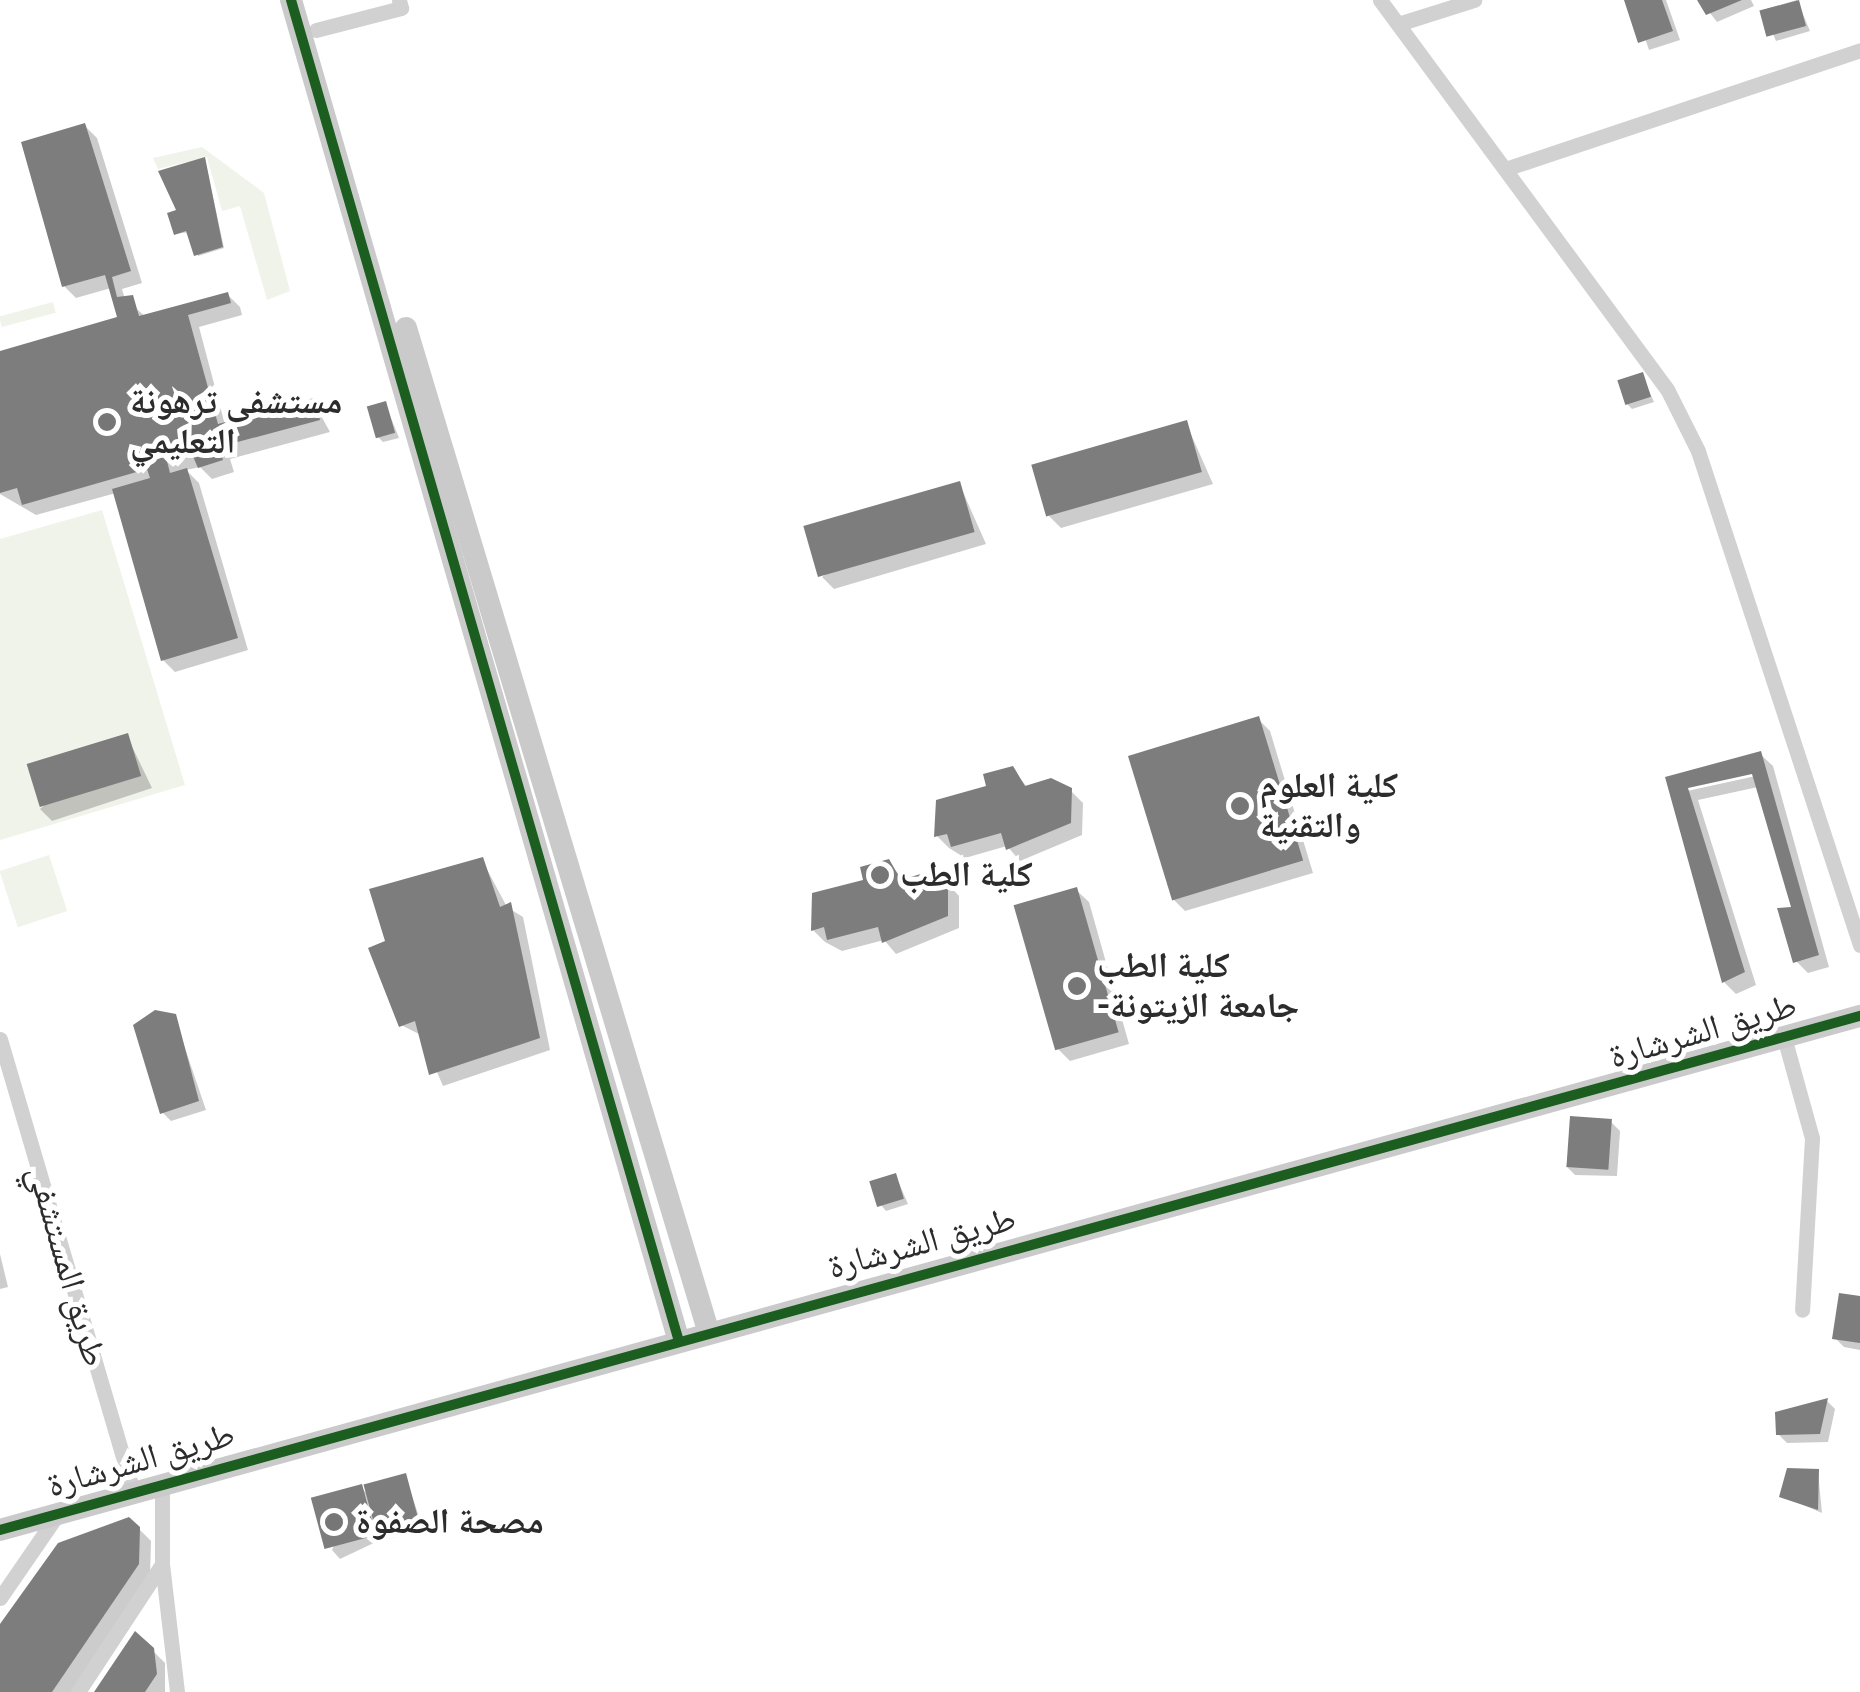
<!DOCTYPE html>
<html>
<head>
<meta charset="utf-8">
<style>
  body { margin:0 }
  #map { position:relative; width:1860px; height:1692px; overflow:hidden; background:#fff; font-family:Karla,"Noto Naskh Arabic",sans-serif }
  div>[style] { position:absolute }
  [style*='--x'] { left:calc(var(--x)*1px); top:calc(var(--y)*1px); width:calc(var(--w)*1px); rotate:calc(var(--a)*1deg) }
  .green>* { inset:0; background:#f0f3ea; transform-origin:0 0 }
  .shadow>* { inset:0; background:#0003 }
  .building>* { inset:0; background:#7d7d7d; transform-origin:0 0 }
  .street>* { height:15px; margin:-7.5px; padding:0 7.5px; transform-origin:7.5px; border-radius:7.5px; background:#d1d1d1 }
  .secondary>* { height:22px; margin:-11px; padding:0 11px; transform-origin:11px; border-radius:11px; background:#cacaca }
  .cycleway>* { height:10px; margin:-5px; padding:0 5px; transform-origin:5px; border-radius:5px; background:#1b5e20 }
  .dots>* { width:28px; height:28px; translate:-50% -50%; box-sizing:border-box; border:5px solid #fff; border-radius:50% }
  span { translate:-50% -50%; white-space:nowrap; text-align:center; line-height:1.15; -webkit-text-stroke:10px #fff; paint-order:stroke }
  .poi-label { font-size:35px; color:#2c2c2c; font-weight:700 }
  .left { translate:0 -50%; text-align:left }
  .street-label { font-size:35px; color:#2c2c2c }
</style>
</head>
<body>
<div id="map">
  <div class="green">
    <div style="clip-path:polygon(202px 147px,264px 193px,290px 291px,267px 300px,240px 206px,222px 211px,207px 157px,158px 169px,153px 158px)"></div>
    <div style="left:53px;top:302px;width:11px;height:56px;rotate:75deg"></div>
    <div style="clip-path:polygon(102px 510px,185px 785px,0 840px,0 539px)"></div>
    <div style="left:49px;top:855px;width:59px;height:52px;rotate:72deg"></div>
  </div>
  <div class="shadow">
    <div style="clip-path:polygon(1632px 0,1666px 0,1680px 40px,1649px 50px)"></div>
    <div style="clip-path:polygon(1700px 0,1751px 0,1754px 6px,1717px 22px)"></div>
    <div style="clip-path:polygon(1797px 0,1810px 31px,1776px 41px,1763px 10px)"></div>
    <div style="clip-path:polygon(85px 126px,97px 138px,142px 283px,122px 289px,125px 299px,146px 317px,228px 295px,240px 307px,242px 315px,199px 327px,225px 425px,313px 401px,330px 432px,230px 459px,234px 472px,212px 479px,200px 467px,186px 470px,199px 483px,248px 650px,175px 672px,163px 660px,116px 493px,36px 515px,0 494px,0 353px,120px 319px,111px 288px,76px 298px,64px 286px)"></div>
    <div style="clip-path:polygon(205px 160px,224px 248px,198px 256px,189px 232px,176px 234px)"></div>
    <div style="clip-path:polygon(1642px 375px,1654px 402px,1632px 409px,1627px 404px)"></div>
    <div style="clip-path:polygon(385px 403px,399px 438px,383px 442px,378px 437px)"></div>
    <div style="clip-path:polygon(1186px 423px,1213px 484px,1061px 528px,1049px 516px)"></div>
    <div style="clip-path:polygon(959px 483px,986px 544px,834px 589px,822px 577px)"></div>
    <div style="clip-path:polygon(1258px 719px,1270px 731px,1313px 873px,1185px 911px,1173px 899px)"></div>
    <div style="clip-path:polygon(127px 736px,152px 788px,52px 821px,40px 809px)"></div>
    <div style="clip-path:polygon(evenodd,1760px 754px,1773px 766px,1829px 967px,1808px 973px,1796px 961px,1794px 909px,1758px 787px,1698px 800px,1756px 985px,1736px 994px,1724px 982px,1668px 779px,1760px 754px,1764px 769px,1765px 774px,1678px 793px,1690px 785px,1764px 769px)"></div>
    <div style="clip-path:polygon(1012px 769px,1028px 788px,1070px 790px,1083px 803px,1082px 835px,1020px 861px,1007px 846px,965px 858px,949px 848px,937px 836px,938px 802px,989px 788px)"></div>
    <div style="clip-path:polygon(482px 860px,507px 907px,523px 917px,550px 1050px,443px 1086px,421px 1035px,401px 1025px,388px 943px)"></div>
    <div style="clip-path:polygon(888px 862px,905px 881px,948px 884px,959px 896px,959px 928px,896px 954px,884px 940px,842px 951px,825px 942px,813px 930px)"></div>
    <div style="clip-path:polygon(1076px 890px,1089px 902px,1129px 1044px,1070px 1061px,1058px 1049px)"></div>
    <div style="clip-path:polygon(174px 1016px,206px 1110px,171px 1121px,162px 1112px)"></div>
    <div style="clip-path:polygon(1611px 1122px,1620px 1131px,1617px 1176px,1575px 1175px,1566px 1166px)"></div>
    <div style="clip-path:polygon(896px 1176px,908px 1204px,886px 1211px,881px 1205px)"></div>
    <div style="clip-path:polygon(0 1254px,8px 1287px,0 1289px)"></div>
    <div style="clip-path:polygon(1860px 1298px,1860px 1350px,1844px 1347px,1835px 1338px)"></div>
    <div style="clip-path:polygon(1827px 1401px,1835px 1409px,1828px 1442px,1787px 1443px,1778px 1434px)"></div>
    <div style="clip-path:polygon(1818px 1472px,1822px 1513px,1782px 1496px)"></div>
    <div style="clip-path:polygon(405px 1476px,424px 1531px,386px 1539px,377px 1530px,380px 1540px,340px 1559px,332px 1550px,361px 1487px,370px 1497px)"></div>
    <div style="clip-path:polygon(138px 1528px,151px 1541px,150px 1577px,72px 1692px,0 1692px,0 1628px)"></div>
    <div style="clip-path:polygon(152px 1650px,165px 1663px,165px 1692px,97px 1692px)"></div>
  </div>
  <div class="building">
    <div style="clip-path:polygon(1624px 0,1662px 0,1673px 31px,1638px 43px)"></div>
    <div style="clip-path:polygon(1697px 0,1742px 0,1706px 15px)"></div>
    <div style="left:1799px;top:0;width:27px;height:41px;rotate:75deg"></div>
    <div style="clip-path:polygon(85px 123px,131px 271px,112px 277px,117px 297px,133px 295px,139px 316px,228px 292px,231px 303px,188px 315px,218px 424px,314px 398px,320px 420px,219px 447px,223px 460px,198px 468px,192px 454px,167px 461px,170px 473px,187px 468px,238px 638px,161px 661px,112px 489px,150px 478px,147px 469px,22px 505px,17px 488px,0 493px,0 351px,117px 317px,105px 275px,62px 287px,21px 142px)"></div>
    <div style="clip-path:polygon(205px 157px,223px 247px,194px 256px,186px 231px,174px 235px,167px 213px,176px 210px,158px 171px)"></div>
    <div style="left:1643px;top:372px;width:26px;height:27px;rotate:72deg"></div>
    <div style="left:386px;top:401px;width:33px;height:20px;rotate:74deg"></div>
    <div style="left:1187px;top:420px;width:54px;height:162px;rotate:74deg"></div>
    <div style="left:960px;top:481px;width:53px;height:163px;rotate:74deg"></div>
    <div style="left:1259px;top:716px;width:151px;height:137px;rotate:73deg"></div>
    <div style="left:128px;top:733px;width:45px;height:106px;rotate:73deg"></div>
    <div style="clip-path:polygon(1761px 751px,1819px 955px,1793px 963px,1777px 908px,1791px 907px,1752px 774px,1688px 788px,1745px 972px,1722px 983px,1665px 777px)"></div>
    <div style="clip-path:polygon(1013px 766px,1025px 786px,1051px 778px,1072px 788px,1071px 823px,1006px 850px,1001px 833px,951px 847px,947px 834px,934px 837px,936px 800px,986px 786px,983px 774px)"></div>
    <div style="clip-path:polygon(483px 857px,500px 907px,511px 902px,540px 1038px,429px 1075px,415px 1021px,399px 1027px,368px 948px,385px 941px,369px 889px)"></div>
    <div style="clip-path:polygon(889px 859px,901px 880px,927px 872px,937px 884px,948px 881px,948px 916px,882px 943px,878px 927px,827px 940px,824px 927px,811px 931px,812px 893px,863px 880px,860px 867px)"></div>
    <div style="left:1077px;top:887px;width:151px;height:66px;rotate:74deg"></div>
    <div style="clip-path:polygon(155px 1010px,176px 1014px,199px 1101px,160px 1114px,133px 1025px)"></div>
    <div style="left:1570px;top:1116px;width:42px;height:51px;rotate:4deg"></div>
    <div style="left:896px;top:1173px;width:27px;height:28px;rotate:73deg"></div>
    <div style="clip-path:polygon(1839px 1293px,1860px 1296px,1860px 1343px,1832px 1339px)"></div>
    <div style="clip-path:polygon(1828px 1398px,1820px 1434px,1776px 1435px,1775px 1412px)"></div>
    <div style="clip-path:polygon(1787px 1468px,1819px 1469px,1818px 1510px,1779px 1497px)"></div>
    <div style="left:406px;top:1473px;width:55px;height:44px;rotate:75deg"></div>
    <div style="left:362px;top:1484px;width:53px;height:53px;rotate:75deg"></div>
    <div style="clip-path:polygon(129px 1517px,140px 1527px,139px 1564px,52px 1692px,0 1692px,0 1624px,58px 1543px)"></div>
    <div style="clip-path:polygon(135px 1631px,154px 1648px,157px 1674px,145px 1692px,94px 1692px)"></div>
  </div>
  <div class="street">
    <div style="--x:1380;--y:0;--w:483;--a:53.6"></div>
    <div style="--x:1667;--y:389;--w:69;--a:63.4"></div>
    <div style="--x:1698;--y:451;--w:520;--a:71.84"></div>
    <div style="--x:1398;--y:24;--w:80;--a:-17.5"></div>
    <div style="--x:316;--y:30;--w:88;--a:-14.5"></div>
    <div style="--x:401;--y:8;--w:8;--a:-104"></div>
    <div style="--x:1508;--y:168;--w:371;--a:-18.5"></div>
    <div style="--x:1784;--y:1037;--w:105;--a:74.5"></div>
    <div style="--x:1812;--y:1138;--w:172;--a:93.3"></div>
    <div style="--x:0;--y:1039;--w:472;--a:73.6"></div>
    <div style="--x:162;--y:1564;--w:129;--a:83.3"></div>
    <div style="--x:0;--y:1598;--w:101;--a:-55.5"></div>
    <div style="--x:78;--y:1692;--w:153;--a:-56.7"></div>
    <div style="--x:162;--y:1564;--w:79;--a:-90"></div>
  </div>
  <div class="secondary">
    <div style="--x:291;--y:0;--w:1393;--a:73.87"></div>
    <div style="--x:406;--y:328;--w:1047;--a:73.23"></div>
    <div style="--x:0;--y:1530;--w:1930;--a:-15.45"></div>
  </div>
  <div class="cycleway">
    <div style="--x:291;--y:0;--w:1393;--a:73.87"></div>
    <div style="--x:0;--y:1530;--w:1930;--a:-15.45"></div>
  </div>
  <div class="dots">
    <div style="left:107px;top:422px;background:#767676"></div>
    <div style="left:1240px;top:806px;background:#767676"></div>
    <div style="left:880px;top:875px;background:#767676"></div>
    <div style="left:1077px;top:986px;background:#767676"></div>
    <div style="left:334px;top:1522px;background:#767676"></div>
  </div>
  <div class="poi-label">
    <span class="left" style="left:130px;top:422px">مستشفى ترهونة<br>التعليمي</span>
    <span class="left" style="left:1260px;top:806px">كلية العلوم<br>والتقنية</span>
    <span class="left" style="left:900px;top:875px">كلية الطب</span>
    <span class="left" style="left:1097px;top:986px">كلية الطب<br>-جامعة الزيتونة</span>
    <span class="left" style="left:356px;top:1522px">مصحة الصفوة</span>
  </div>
  <div class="street-label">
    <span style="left:1703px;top:1031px;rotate:-16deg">طريق الشرشارة</span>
    <span style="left:922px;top:1243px;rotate:-15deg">طريق الشرشارة</span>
    <span style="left:67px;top:1266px;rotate:74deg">طريق المستشفي</span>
    <span style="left:141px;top:1460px;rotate:-16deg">طريق الشرشارة</span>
  </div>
</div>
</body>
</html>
